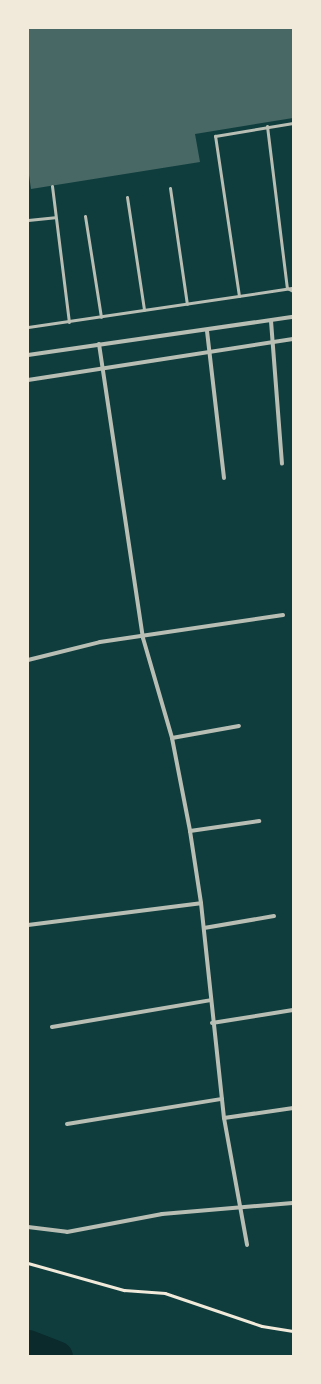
<!DOCTYPE html>
<html>
<head>
<meta charset="utf-8">
<style>
  body { margin:0 }
  #map { position:relative; width:321px; height:1384px; overflow:hidden; background:#0f3d3e; font-family:Karla,sans-serif }
  div>[style] { position:absolute }
  [style*='--x'] { left:calc(var(--x)*1px); top:calc(var(--y)*1px); width:calc(var(--w)*1px); rotate:calc(var(--a)*1deg) }
  .river>* { height:31px; margin:-15.5px; padding:0 15.5px; transform-origin:15.5px; border-radius:15.5px; background:#0a2a2b }
  .building>* { inset:0; background:#486865 }
  .path>* { height:2.5px; margin:-1.25px; padding:0 1.25px; transform-origin:1.25px; border-radius:1.25px; background:#f1e9da }
  .service>* { height:3px; margin:-1.5px; padding:0 1.5px; transform-origin:1.5px; border-radius:1.5px; background:#b8beb3 }
  .minor>* { height:4px; margin:-2px; padding:0 2px; transform-origin:2px; border-radius:2px; background:#b8beb3 }
  span { translate:-50% -50%; white-space:nowrap; text-align:center; line-height:1.15; -webkit-text-stroke:3px #f1e9da; paint-order:stroke }
  .frame { position:absolute; inset:0; border:29px solid #f1e9da; pointer-events:none }
</style>
</head>
<body>
<div id="map">
  <div class="river">
    <div style="--x:28;--y:1345;--w:31;--a:21"></div>
  </div>
  <div class="building">
    <div style="clip-path:polygon(28px 28px,293px 28px,293px 118px,195px 134px,200px 162px,31px 189px,28px 168px)"></div>
  </div>
  <div class="path">
    <div style="--x:28;--y:1263;--w:100;--a:15.7"></div>
    <div style="--x:124;--y:1290;--w:41;--a:4.2"></div>
    <div style="--x:165;--y:1293;--w:102;--a:18.8"></div>
    <div style="--x:262;--y:1326;--w:31;--a:9"></div>
  </div>
  <div class="service">
    <div style="--x:267;--y:126;--w:163;--a:83"></div>
    <div style="--x:287;--y:288;--w:7;--a:27"></div>
    <div style="--x:52;--y:186;--w:137;--a:82.9"></div>
    <div style="--x:170;--y:188;--w:117;--a:81.7"></div>
    <div style="--x:127;--y:197;--w:114;--a:81.4"></div>
    <div style="--x:85;--y:216;--w:102;--a:81"></div>
    <div style="--x:28;--y:220;--w:27;--a:-6"></div>
    <div style="--x:239;--y:296;--w:162;--a:-98.5"></div>
    <div style="--x:215;--y:136;--w:79;--a:-9.5"></div>
    <div style="--x:28;--y:327;--w:268;--a:-8.4"></div>
  </div>
  <div class="minor">
    <div style="--x:271;--y:321;--w:143;--a:85.6"></div>
    <div style="--x:207;--y:331;--w:148;--a:83.4"></div>
    <div style="--x:99;--y:344;--w:297;--a:81.5"></div>
    <div style="--x:143;--y:638;--w:104;--a:73.8"></div>
    <div style="--x:172;--y:738;--w:95;--a:79"></div>
    <div style="--x:190;--y:831;--w:73;--a:81.3"></div>
    <div style="--x:201;--y:903;--w:216;--a:83.9"></div>
    <div style="--x:224;--y:1118;--w:129;--a:79.7"></div>
    <div style="--x:28;--y:355;--w:268;--a:-8.2"></div>
    <div style="--x:28;--y:380;--w:268;--a:-8.8"></div>
    <div style="--x:28;--y:660;--w:74;--a:-14"></div>
    <div style="--x:100;--y:642;--w:185;--a:-8.4"></div>
    <div style="--x:172;--y:738;--w:68;--a:-10.2"></div>
    <div style="--x:190;--y:831;--w:70;--a:-8.2"></div>
    <div style="--x:28;--y:925;--w:174;--a:-7.2"></div>
    <div style="--x:204;--y:928;--w:71;--a:-9.7"></div>
    <div style="--x:212;--y:1023;--w:82;--a:-9.1"></div>
    <div style="--x:52;--y:1027;--w:161;--a:-9.6"></div>
    <div style="--x:224;--y:1118;--w:70;--a:-8.2"></div>
    <div style="--x:67;--y:1124;--w:157;--a:-9.2"></div>
    <div style="--x:28;--y:1227;--w:39;--a:7"></div>
    <div style="--x:67;--y:1232;--w:97;--a:-10.7"></div>
    <div style="--x:162;--y:1214;--w:131;--a:-4.8"></div>
  </div>
  <div class="frame"></div>
</div>
</body>
</html>
